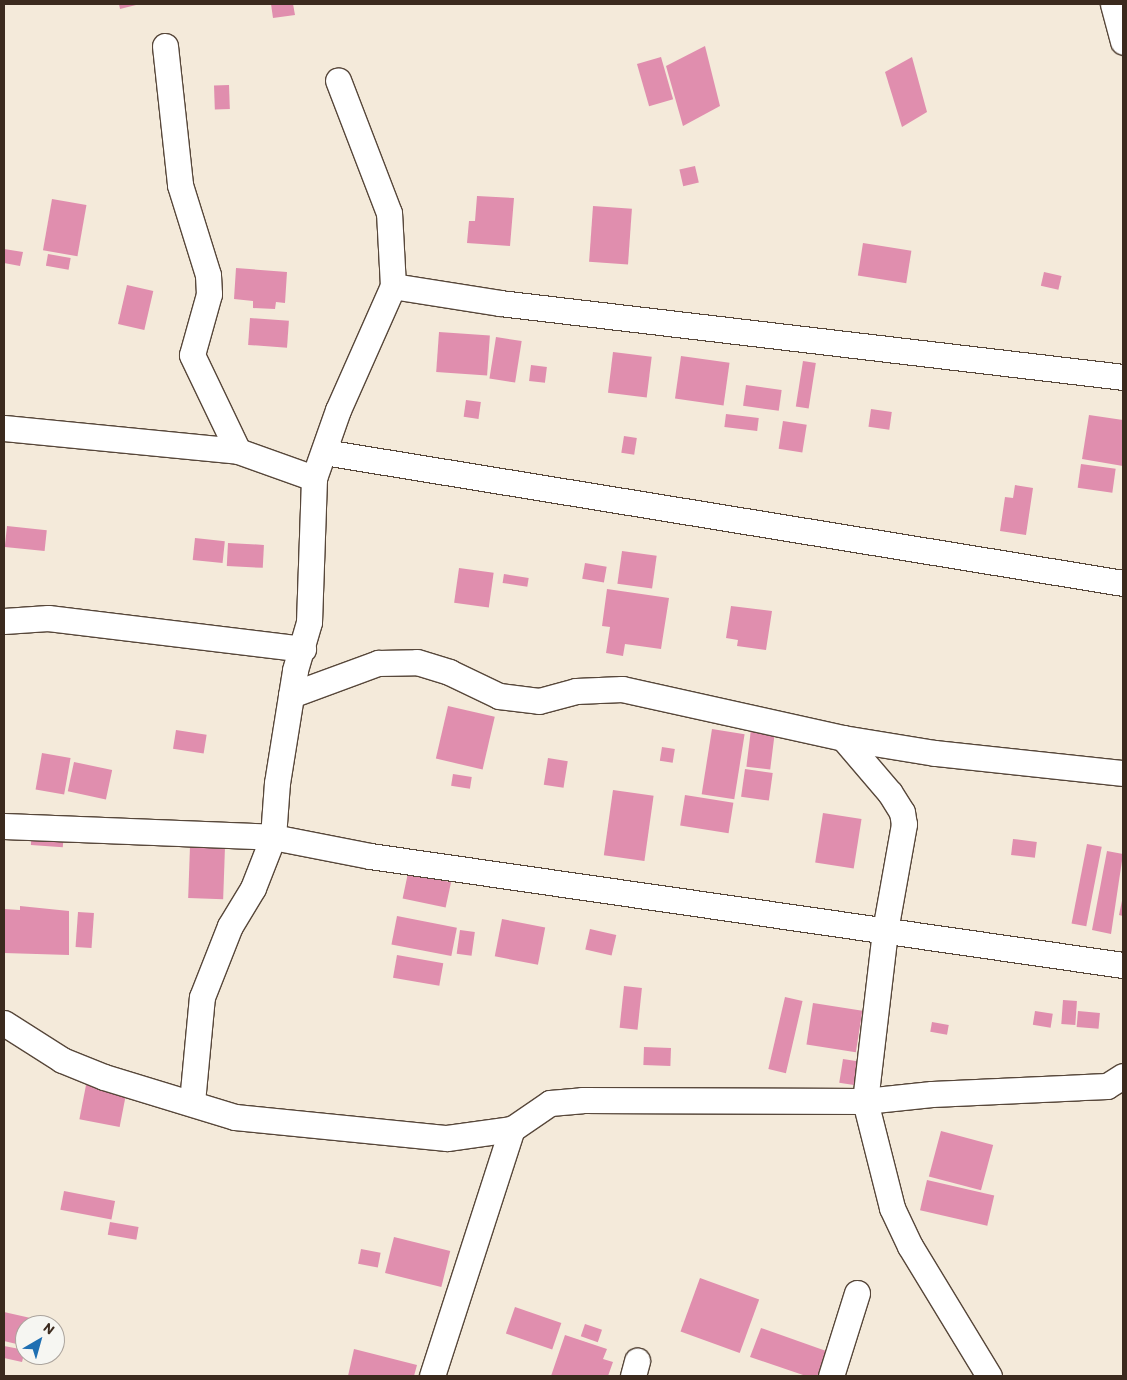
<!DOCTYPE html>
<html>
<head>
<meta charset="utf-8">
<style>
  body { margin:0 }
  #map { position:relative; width:1127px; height:1380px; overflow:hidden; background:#f4eada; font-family:Itim,sans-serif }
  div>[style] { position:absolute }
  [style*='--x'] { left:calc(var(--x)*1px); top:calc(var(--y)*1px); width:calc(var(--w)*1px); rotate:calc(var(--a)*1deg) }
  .building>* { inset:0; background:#e08eae; transform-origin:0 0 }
  .roads { filter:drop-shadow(1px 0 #57473a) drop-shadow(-1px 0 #57473a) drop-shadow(0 1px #57473a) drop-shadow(0 -1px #57473a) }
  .street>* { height:25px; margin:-12.5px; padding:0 12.5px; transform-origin:12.5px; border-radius:12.5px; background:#fff }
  span { translate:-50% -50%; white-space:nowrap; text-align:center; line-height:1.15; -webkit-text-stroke:4px #f6f6f2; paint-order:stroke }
  .frame { position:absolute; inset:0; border:5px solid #3b2a1e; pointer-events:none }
  .north { position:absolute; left:15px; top:1315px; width:50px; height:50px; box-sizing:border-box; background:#f6f6f2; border:1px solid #aba49d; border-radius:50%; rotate:38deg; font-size:14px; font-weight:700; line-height:20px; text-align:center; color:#3b2a1e }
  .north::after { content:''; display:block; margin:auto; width:18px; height:22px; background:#1f6fb2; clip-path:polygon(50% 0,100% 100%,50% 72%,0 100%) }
</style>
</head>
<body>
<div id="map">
  <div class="building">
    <div style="clip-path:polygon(119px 4px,140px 4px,120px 9px)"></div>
    <div style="clip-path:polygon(271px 4px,293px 4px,295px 15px,273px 18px)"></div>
    <div style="clip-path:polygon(705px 46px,720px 106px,683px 126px,666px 66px)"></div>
    <div style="left:661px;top:57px;width:44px;height:25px;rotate:74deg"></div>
    <div style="clip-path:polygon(912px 57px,927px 112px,902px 127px,885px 72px)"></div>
    <div style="left:229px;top:85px;width:24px;height:15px;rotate:88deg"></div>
    <div style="left:695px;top:166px;width:17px;height:16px;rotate:77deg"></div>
    <div style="clip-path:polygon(477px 196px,514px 198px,510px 246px,467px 243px,469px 221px,475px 221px)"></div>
    <div style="left:52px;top:199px;width:35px;height:52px;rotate:10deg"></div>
    <div style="left:593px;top:206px;width:39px;height:56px;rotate:4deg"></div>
    <div style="left:863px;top:243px;width:49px;height:33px;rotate:9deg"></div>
    <div style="clip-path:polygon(4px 249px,23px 252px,20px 266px,4px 263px)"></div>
    <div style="left:48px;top:254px;width:23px;height:12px;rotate:10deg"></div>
    <div style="clip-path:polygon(236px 268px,287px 272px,285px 303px,276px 302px,275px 309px,253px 308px,253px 301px,234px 299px)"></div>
    <div style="left:1044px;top:272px;width:18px;height:14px;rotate:13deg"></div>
    <div style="left:127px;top:285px;width:27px;height:40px;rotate:13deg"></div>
    <div style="left:250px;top:318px;width:39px;height:27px;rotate:4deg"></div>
    <div style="left:439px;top:332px;width:51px;height:40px;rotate:4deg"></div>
    <div style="left:496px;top:337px;width:26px;height:42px;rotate:9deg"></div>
    <div style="left:613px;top:352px;width:39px;height:41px;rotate:7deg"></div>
    <div style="left:681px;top:356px;width:49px;height:43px;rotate:8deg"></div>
    <div style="left:803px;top:361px;width:13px;height:46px;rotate:9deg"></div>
    <div style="left:531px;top:365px;width:16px;height:16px;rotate:7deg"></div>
    <div style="left:746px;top:385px;width:36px;height:21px;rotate:8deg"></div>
    <div style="left:466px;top:400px;width:15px;height:17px;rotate:8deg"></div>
    <div style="left:871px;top:409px;width:21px;height:18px;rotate:8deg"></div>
    <div style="left:726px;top:414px;width:33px;height:13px;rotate:7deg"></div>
    <div style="clip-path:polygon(1089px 415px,1123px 420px,1123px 466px,1082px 459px)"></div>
    <div style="left:783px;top:421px;width:24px;height:28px;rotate:9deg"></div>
    <div style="left:624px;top:436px;width:13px;height:17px;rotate:9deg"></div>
    <div style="left:1081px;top:464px;width:35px;height:24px;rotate:8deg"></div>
    <div style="clip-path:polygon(1015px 485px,1033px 488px,1026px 535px,1000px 531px,1005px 497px,1013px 498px)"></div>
    <div style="left:7px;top:526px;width:40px;height:21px;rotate:6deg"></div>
    <div style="left:195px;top:538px;width:30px;height:22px;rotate:6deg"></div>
    <div style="left:228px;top:543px;width:36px;height:23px;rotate:3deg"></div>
    <div style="left:622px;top:551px;width:35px;height:33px;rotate:8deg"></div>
    <div style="left:585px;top:563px;width:22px;height:16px;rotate:10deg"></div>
    <div style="left:459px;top:568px;width:35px;height:35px;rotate:8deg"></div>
    <div style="left:504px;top:574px;width:25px;height:9px;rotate:9deg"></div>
    <div style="clip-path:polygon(607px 589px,669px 598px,661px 649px,625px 644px,623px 656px,606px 653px,610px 627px,602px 626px)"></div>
    <div style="clip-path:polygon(731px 606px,772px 611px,766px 650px,737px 646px,738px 640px,726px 638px)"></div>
    <div style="left:448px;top:706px;width:48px;height:54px;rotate:13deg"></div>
    <div style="left:752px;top:721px;width:24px;height:46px;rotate:7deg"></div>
    <div style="left:712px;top:729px;width:33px;height:66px;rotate:9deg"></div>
    <div style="left:176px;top:730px;width:31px;height:19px;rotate:9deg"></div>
    <div style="left:662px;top:747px;width:13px;height:14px;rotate:9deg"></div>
    <div style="left:42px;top:753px;width:29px;height:37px;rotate:10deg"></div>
    <div style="left:548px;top:758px;width:20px;height:27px;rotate:9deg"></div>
    <div style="left:74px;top:762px;width:39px;height:30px;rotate:12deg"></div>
    <div style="left:745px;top:769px;width:28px;height:28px;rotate:8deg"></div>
    <div style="left:453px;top:774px;width:19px;height:12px;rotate:9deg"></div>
    <div style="left:613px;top:790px;width:41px;height:66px;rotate:8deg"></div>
    <div style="left:685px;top:795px;width:49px;height:31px;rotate:9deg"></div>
    <div style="left:823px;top:813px;width:39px;height:50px;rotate:9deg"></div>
    <div style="left:32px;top:829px;width:32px;height:16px;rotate:4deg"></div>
    <div style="left:1013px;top:839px;width:24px;height:16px;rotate:7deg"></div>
    <div style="left:1087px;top:844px;width:15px;height:81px;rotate:11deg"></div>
    <div style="left:190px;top:846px;width:35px;height:52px;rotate:2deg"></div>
    <div style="clip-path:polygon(1107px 851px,1123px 854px,1111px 934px,1092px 930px)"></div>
    <div style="left:408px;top:873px;width:44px;height:26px;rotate:12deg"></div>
    <div style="clip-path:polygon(1123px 896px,1123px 916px,1119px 915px)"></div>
    <div style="clip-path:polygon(20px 906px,69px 911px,69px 955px,4px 953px,4px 909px,20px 910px)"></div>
    <div style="left:78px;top:912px;width:16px;height:35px;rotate:4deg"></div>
    <div style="left:397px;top:916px;width:61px;height:29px;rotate:11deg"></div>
    <div style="left:502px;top:919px;width:44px;height:38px;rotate:11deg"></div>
    <div style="left:590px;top:929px;width:27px;height:21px;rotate:13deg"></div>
    <div style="left:460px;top:930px;width:15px;height:24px;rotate:8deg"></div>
    <div style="left:397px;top:955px;width:47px;height:23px;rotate:10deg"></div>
    <div style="left:624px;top:986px;width:18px;height:42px;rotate:6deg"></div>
    <div style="left:785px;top:997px;width:18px;height:74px;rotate:13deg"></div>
    <div style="left:1063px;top:1000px;width:14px;height:24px;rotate:4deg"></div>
    <div style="left:813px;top:1003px;width:50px;height:42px;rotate:9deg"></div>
    <div style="left:1035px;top:1011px;width:18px;height:14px;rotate:9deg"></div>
    <div style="left:1078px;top:1011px;width:22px;height:16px;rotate:5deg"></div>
    <div style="left:932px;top:1022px;width:17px;height:10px;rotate:10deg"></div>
    <div style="left:644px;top:1047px;width:27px;height:18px;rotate:2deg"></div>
    <div style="left:843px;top:1059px;width:18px;height:24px;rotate:9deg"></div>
    <div style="left:87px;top:1080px;width:41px;height:40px;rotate:11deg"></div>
    <div style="left:941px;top:1131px;width:54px;height:47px;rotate:15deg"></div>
    <div style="left:927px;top:1180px;width:69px;height:31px;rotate:13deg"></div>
    <div style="left:64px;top:1191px;width:52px;height:19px;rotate:11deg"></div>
    <div style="left:110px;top:1222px;width:29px;height:13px;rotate:10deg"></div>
    <div style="left:394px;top:1237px;width:58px;height:37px;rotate:14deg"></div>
    <div style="left:361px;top:1249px;width:20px;height:15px;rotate:11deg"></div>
    <div style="left:700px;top:1278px;width:63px;height:57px;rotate:20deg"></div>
    <div style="left:515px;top:1307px;width:49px;height:28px;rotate:19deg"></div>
    <div style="clip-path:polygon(4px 1312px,35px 1319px,33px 1325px,25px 1325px,25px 1346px,4px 1341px)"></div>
    <div style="left:585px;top:1324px;width:18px;height:13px;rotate:19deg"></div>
    <div style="clip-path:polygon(761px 1328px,829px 1352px,821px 1376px,806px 1376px,750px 1357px)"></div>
    <div style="clip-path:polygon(565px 1335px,607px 1349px,603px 1359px,613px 1362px,608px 1376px,551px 1376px)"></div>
    <div style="clip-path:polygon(4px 1346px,25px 1350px,22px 1362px,4px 1358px)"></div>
    <div style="clip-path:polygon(354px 1349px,417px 1365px,414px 1376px,348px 1376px)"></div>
  </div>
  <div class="roads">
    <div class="street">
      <div style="--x:1113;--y:4;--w:39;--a:75"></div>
      <div style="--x:165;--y:46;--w:140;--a:83.8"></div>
      <div style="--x:180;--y:185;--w:94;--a:72.7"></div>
      <div style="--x:208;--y:275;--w:19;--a:87"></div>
      <div style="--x:209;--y:294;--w:63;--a:105.6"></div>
      <div style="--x:192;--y:355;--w:106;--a:64.4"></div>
      <div style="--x:238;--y:451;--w:81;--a:19.6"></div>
      <div style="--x:393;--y:286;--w:108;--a:9"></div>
      <div style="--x:500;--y:303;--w:627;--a:6.77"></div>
      <div style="--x:4;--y:428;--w:235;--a:5.6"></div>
      <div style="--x:324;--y:452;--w:810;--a:9.31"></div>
      <div style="--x:4;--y:621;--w:44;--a:-3.9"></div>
      <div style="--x:48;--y:618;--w:257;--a:6.9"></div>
      <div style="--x:291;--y:695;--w:93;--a:-20.2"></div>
      <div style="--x:378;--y:663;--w:39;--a:-1"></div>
      <div style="--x:417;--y:662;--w:34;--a:17"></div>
      <div style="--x:449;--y:672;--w:55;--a:25.6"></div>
      <div style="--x:499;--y:696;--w:40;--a:7.1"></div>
      <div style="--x:539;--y:701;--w:38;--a:-15"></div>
      <div style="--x:576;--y:691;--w:46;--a:-2.5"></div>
      <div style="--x:622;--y:689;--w:226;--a:12.5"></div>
      <div style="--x:843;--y:738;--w:93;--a:9.3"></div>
      <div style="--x:935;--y:753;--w:189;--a:6.1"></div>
      <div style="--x:843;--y:738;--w:72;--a:49.5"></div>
      <div style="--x:890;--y:793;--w:22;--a:58"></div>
      <div style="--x:902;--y:812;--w:12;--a:81"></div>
      <div style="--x:904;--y:824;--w:109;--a:100.1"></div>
      <div style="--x:885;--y:931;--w:171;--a:96.7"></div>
      <div style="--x:865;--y:1101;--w:110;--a:75.8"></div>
      <div style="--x:892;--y:1208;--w:42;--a:64.7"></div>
      <div style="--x:910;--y:1246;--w:152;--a:58.7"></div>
      <div style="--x:4;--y:826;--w:269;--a:2.3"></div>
      <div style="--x:273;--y:837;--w:99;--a:11.1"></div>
      <div style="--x:370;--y:856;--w:761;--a:8.24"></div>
      <div style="--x:4;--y:1023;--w:69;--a:32.5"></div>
      <div style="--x:62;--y:1060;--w:45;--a:22"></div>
      <div style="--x:104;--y:1077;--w:137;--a:17"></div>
      <div style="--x:235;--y:1117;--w:213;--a:5.7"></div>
      <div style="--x:447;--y:1138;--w:66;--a:-7.9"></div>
      <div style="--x:512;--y:1129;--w:46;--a:-34.4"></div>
      <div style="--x:550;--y:1103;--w:32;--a:-5"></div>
      <div style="--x:582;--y:1100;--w:283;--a:0.2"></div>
      <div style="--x:865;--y:1101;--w:67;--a:-6"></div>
      <div style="--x:932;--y:1094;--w:175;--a:-2.6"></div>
      <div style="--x:1107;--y:1086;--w:19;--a:-32"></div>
      <div style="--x:192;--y:1102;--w:105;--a:-84.6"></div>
      <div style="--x:202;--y:997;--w:76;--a:-68.5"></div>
      <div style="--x:230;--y:926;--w:44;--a:-58.8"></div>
      <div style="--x:253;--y:888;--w:55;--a:-68.6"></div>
      <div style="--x:273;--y:837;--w:54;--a:-85.8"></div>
      <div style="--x:277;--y:783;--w:114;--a:-80.9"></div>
      <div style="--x:295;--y:670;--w:50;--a:-73.7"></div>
      <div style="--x:309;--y:622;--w:144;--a:-88"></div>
      <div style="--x:314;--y:478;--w:72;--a:-70.6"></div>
      <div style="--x:338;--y:410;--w:136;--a:-66.1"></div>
      <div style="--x:393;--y:286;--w:73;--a:-93.1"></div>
      <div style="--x:389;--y:213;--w:142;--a:-111"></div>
      <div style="--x:432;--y:1376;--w:260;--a:-72.1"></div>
      <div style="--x:633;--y:1376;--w:16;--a:-75"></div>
      <div style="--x:831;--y:1376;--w:87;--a:-72.6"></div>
    </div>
  </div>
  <div class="frame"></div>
  <div class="north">N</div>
</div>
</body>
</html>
